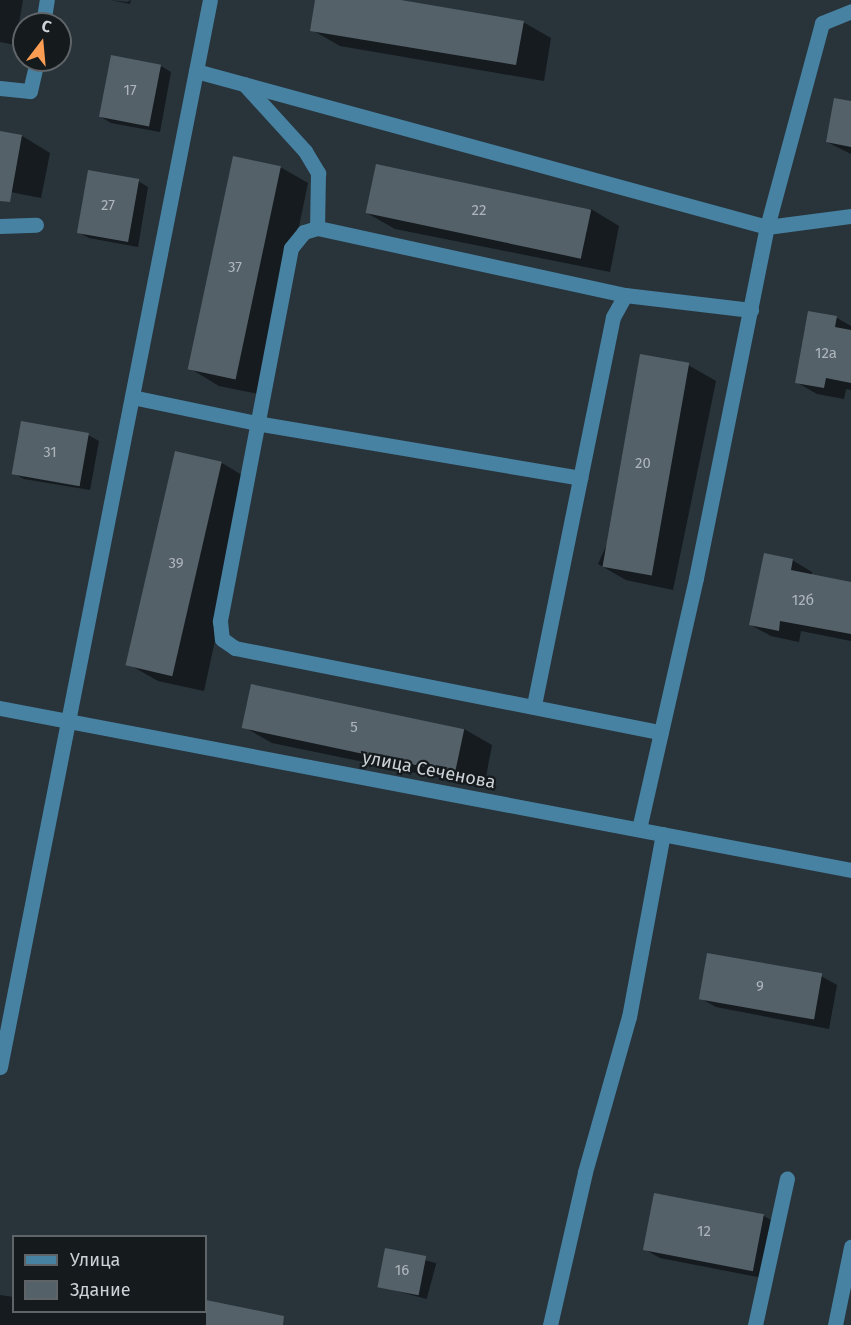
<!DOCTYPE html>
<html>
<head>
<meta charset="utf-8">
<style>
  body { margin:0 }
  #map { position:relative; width:851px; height:1325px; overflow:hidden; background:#28333a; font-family:"Fira Sans",sans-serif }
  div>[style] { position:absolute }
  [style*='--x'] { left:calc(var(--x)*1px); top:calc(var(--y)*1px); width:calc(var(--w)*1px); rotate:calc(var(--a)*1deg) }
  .shadow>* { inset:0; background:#0007; transform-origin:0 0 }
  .building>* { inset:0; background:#546168; transform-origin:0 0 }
  .minor>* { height:15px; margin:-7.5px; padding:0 7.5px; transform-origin:7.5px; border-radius:7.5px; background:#4782a2 }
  span { translate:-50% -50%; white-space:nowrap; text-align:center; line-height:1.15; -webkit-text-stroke:4.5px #151a1d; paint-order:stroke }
  .number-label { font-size:15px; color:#aeb6bc }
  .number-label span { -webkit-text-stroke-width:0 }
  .street-label { font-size:18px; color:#ccd3d8 }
  .legend { position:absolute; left:12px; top:1235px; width:195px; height:78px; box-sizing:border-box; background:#151a1d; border:2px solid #5e6468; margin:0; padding:8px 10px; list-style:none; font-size:18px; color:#ccd3d8 }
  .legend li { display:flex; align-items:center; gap:12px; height:30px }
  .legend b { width:30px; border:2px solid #5e6468 }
  .north { position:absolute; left:12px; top:12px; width:60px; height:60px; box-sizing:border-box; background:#151a1d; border:2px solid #5e6468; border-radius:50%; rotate:16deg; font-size:16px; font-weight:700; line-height:24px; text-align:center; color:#ccd3d8 }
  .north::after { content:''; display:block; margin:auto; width:21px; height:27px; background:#fc9d54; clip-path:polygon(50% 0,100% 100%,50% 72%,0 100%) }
</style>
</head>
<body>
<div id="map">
  <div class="shadow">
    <div style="clip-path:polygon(0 0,23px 0,15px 45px,0 42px)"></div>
    <div style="clip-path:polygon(110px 0,127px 2px,131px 0,130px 4px)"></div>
    <div style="clip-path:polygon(317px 0,392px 0,523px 22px,551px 38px,544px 81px,340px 46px,312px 30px)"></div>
    <div style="clip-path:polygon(161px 66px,171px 72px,160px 132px,111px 123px,101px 117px)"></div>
    <div style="clip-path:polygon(851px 102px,851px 154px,827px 142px)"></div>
    <div style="clip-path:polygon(0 132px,22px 136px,50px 153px,41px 198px,0 190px)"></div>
    <div style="clip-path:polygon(280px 167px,308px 183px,264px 395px,219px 386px,191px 369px)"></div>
    <div style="clip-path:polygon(138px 181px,148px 187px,138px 247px,89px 238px,78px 232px)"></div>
    <div style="clip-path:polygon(591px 209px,619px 226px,610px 272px,395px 229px,367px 213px)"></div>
    <div style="clip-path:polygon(810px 313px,837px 318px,851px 326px,851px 390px,846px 389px,844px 399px,817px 394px,796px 382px)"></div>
    <div style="clip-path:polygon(688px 365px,716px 381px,673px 590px,626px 580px,598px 564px)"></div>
    <div style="clip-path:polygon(88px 435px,99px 441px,90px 490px,24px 479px,13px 473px)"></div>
    <div style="clip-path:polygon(177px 453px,222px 463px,250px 480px,204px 691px,158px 681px,130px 665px)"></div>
    <div style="clip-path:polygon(792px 560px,812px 572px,812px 576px,851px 583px,851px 641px,801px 631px,799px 642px,771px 636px,751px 625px)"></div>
    <div style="clip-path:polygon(244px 727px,464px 729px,492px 745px,484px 787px,272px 743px)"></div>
    <div style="clip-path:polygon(821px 976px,837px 985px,829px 1029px,716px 1007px,700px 998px)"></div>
    <div style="clip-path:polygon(655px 1195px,764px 1216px,779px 1225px,768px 1279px,660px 1258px,644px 1249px)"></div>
    <div style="left:387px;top:1250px;width:51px;height:37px;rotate:15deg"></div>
    <div style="clip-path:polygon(0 1295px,14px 1297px,14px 1312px,206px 1312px,206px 1302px,254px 1311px,272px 1325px,0 1325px)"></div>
  </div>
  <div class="building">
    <div style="clip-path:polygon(315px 0,401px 0,524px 21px,516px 65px,310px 31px)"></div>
    <div style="left:111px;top:55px;width:51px;height:63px;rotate:11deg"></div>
    <div style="clip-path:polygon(834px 98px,851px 101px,851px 147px,826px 142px)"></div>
    <div style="clip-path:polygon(0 131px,22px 135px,10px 202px,0 201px)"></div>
    <div style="left:233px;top:156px;width:49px;height:218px;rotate:12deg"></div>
    <div style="left:376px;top:164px;width:220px;height:50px;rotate:12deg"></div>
    <div style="left:88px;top:170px;width:52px;height:64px;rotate:10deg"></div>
    <div style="clip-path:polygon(808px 311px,837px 316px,835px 327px,851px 330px,851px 383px,826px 378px,824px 388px,795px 383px)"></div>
    <div style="left:640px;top:354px;width:50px;height:216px;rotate:10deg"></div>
    <div style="left:21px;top:421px;width:69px;height:54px;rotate:10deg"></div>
    <div style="left:175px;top:451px;width:48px;height:220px;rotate:13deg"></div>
    <div style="clip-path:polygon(764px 553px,793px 559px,791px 570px,851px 582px,851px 634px,780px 621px,779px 631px,749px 625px)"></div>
    <div style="left:251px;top:684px;width:218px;height:45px;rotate:12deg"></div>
    <div style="left:707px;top:953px;width:117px;height:47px;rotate:10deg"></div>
    <div style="left:654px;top:1193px;width:112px;height:58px;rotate:11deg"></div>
    <div style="left:385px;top:1248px;width:42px;height:40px;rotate:11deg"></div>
    <div style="clip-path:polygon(206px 1300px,284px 1316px,283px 1325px,206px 1325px)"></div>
  </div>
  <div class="minor">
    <div style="--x:43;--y:24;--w:24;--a:-81"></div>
    <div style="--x:196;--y:71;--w:592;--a:15.28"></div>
    <div style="--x:767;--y:227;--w:85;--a:-7.5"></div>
    <div style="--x:244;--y:84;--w:91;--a:47.7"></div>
    <div style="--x:305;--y:151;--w:26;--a:59"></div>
    <div style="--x:318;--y:173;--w:55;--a:91"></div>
    <div style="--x:0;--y:88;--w:30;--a:6"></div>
    <div style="--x:30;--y:91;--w:32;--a:-77"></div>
    <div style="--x:0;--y:226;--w:36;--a:-2"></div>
    <div style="--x:625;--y:295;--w:315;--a:-167.7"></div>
    <div style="--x:317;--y:228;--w:14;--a:163"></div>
    <div style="--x:304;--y:232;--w:21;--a:129"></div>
    <div style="--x:291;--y:248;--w:380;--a:100.8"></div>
    <div style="--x:220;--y:621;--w:18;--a:84"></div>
    <div style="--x:222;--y:639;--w:16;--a:35"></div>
    <div style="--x:235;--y:648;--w:434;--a:11.2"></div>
    <div style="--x:132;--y:397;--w:127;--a:11.8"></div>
    <div style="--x:256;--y:423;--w:329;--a:9.6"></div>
    <div style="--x:534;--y:705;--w:396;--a:-78.5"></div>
    <div style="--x:613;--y:317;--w:25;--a:-61"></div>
    <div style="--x:625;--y:295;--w:127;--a:6.8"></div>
    <div style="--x:0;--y:708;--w:866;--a:10.78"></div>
    <div style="--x:639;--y:829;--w:257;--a:-77.2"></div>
    <div style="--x:696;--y:578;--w:358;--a:-78.6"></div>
    <div style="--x:767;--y:227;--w:211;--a:-74.9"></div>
    <div style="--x:822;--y:23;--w:31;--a:-22"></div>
    <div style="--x:0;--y:1067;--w:1087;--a:-78.87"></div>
    <div style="--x:550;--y:1325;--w:157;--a:-77.1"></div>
    <div style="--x:585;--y:1172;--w:161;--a:-74.2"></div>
    <div style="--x:629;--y:1017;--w:186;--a:-79.5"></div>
    <div style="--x:755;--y:1325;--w:150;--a:-77.7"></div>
    <div style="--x:835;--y:1325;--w:80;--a:-78.4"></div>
  </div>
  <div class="number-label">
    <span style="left:130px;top:91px">17</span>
    <span style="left:108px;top:206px">27</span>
    <span style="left:479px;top:211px">22</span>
    <span style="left:235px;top:268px">37</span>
    <span style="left:826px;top:354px">12а</span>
    <span style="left:50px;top:453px">31</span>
    <span style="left:643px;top:464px">20</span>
    <span style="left:176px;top:564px">39</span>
    <span style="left:803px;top:601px">12б</span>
    <span style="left:354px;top:728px">5</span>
    <span style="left:760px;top:987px">9</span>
    <span style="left:704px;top:1232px">12</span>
    <span style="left:402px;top:1271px">16</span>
  </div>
  <div class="street-label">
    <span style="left:429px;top:770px;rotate:11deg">улица Сеченова</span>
  </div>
  <ul class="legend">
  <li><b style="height:8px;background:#4782a2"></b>Улица</li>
  <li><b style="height:16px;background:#546168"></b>Здание</li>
  </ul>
  <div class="north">С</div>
</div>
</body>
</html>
